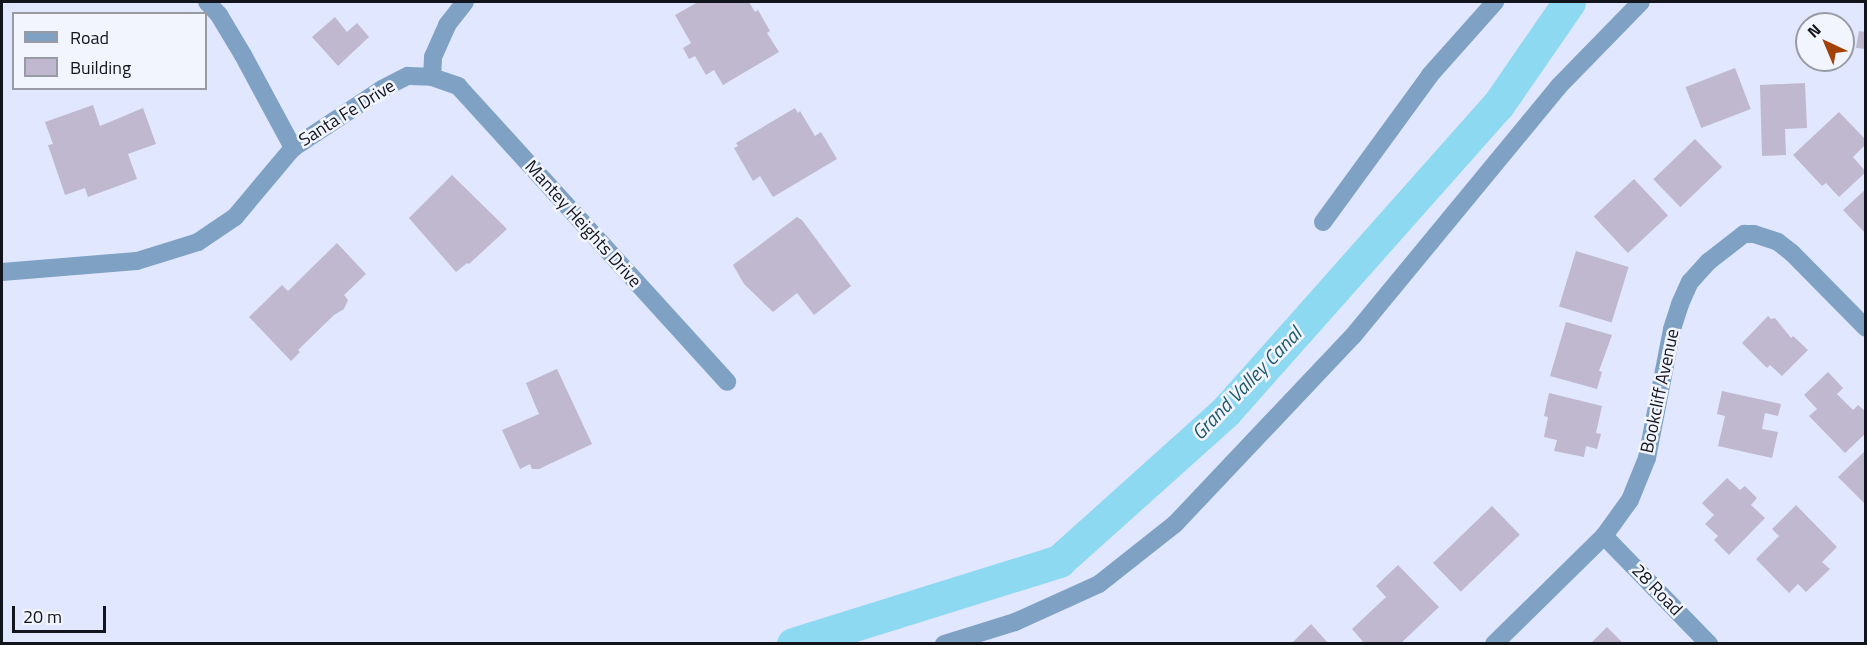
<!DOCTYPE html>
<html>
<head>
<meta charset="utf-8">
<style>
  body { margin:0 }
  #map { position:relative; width:1867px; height:645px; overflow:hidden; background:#e1e7fe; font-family:"Titillium Web",sans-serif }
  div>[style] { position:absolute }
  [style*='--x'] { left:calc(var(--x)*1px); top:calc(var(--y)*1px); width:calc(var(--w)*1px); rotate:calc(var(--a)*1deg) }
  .canal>* { height:33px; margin:-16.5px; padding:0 16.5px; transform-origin:16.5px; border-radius:16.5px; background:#8ed9f2 }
  .building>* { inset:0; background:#bfb8ce; transform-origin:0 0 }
  .lane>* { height:18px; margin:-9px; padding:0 9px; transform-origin:9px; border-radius:9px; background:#7fa2c4 }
  .street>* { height:18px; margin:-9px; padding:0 9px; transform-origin:9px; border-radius:9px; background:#7fa2c4 }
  span { translate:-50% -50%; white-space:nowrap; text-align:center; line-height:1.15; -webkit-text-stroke:5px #f3f5fe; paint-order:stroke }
  .street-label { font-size:18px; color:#13151d }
  .water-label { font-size:20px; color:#1e5a6c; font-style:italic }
  .frame { position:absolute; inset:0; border:3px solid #13151d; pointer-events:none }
  .legend { position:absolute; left:12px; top:12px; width:195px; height:78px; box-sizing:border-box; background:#f3f5fe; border:2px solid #999ba4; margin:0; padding:8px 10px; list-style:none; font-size:18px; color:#13151d }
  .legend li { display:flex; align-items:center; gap:12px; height:30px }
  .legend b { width:30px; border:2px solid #999ba4 }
  .north { position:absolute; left:1795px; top:12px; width:60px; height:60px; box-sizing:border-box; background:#f3f5fe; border:2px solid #999ba4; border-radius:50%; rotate:316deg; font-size:16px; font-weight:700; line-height:24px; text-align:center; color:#13151d }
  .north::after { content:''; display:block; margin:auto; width:21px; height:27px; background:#a44106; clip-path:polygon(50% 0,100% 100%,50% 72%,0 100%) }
  .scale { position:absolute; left:12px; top:606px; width:94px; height:27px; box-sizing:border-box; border:3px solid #13151d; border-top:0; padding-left:8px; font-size:18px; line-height:21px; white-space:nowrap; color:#13151d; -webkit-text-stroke:4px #f3f5fe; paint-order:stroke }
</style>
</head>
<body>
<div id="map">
  <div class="canal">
    <div style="--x:793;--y:644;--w:279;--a:-17.3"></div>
    <div style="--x:1059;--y:561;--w:224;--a:-41.9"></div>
    <div style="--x:1226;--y:411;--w:409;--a:-48.4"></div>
    <div style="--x:1498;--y:105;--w:125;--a:-55.4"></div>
  </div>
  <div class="building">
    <div style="clip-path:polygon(698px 2px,749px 2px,755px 12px,758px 10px,770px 31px,767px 33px,779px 52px,723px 85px,714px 70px,706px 75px,695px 56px,689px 59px,683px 48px,691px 43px,675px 15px)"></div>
    <div style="clip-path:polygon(335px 17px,347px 32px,357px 23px,369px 37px,338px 66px,312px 37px)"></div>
    <div style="clip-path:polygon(1859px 31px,1866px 32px,1866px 49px,1856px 48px)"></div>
    <div style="left:1735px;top:68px;width:44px;height:53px;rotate:69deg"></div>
    <div style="clip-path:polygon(1805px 83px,1807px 128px,1785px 129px,1786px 155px,1762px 156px,1760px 85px)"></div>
    <div style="clip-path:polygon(93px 105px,100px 126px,143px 108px,156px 144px,128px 154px,137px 179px,88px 197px,85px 188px,65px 195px,48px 145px,53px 144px,45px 122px)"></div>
    <div style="clip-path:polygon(795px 108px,798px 113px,800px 111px,815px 136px,821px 132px,837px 159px,773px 197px,760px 176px,753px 181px,734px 148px,738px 146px,736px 143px)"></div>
    <div style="clip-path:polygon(1839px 112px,1866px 140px,1866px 144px,1853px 157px,1866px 172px,1839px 197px,1826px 183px,1822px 186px,1793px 155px)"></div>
    <div style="left:1695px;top:139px;width:39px;height:58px;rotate:46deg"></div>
    <div style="clip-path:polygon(452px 175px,507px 229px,469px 264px,467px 263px,456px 272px,409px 218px)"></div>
    <div style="left:1634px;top:179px;width:50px;height:55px;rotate:47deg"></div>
    <div style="clip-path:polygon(1866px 189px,1866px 234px,1843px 210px)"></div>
    <div style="clip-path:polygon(797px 217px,802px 220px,851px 286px,814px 315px,797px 293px,773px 312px,744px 284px,733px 265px)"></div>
    <div style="clip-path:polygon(337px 243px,366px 274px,344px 295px,348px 300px,344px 309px,334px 315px,298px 350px,300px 352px,291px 361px,249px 317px,282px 285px,288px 291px)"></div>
    <div style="left:1576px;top:251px;width:55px;height:58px;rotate:17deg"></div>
    <div style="clip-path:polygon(1768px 316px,1771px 319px,1775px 318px,1791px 338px,1793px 336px,1808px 350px,1782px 376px,1770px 365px,1767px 368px,1742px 343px)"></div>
    <div style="clip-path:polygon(1566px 322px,1612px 335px,1599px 371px,1602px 372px,1597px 389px,1550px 376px)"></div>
    <div style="clip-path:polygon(557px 369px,592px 444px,539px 469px,532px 469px,530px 464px,520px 469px,502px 430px,539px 414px,526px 383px)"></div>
    <div style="clip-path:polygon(1828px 372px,1843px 388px,1837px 394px,1853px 410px,1858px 405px,1866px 412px,1866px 433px,1845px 453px,1809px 416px,1817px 409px,1804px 395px)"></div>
    <div style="clip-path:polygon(1722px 391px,1781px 404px,1778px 416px,1765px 413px,1762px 429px,1778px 432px,1772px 458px,1718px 446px,1725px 416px,1717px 414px)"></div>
    <div style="clip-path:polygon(1549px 393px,1602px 406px,1596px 433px,1601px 434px,1597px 449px,1586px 446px,1584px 457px,1554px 451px,1557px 440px,1544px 437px,1548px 417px,1544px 416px)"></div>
    <div style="clip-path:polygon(1866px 450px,1866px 505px,1838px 477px)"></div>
    <div style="clip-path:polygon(1727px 478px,1740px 490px,1745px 486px,1757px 498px,1751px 505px,1765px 518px,1729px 555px,1714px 540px,1718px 536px,1705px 524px,1714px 515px,1702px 503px)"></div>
    <div style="clip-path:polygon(1796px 505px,1837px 547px,1822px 562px,1830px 569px,1806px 592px,1798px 584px,1789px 593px,1756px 559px,1779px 536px,1772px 529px)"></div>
    <div style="left:1492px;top:506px;width:40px;height:82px;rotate:46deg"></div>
    <div style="clip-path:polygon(1398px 565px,1439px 607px,1400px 644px,1365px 644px,1352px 629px,1386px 597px,1376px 586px)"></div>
    <div style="clip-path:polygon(1311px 624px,1329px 644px,1291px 644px)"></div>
    <div style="clip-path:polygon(1607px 627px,1624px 644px,1590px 644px)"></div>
  </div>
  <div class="lane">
    <div style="--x:1323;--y:222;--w:182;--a:-53.9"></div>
    <div style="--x:1430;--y:75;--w:98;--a:-48.3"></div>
    <div style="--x:944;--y:644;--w:74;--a:-17.2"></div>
    <div style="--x:1015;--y:622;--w:92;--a:-24.3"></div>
    <div style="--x:1099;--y:584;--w:97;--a:-38.3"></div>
    <div style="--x:1175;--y:524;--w:259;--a:-46.6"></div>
    <div style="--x:1353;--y:336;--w:324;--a:-50.5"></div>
    <div style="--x:1559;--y:86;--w:117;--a:-45.7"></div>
  </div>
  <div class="street">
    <div style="--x:207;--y:2;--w:18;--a:47"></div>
    <div style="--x:219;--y:15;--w:47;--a:59"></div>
    <div style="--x:243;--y:55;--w:106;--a:61.7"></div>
    <div style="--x:432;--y:77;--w:28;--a:19"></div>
    <div style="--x:458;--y:86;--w:400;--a:47.7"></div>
    <div style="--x:2;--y:272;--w:135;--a:-4.7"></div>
    <div style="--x:137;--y:261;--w:64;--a:-17.3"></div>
    <div style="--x:198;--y:242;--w:45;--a:-34"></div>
    <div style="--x:235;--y:217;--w:90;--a:-50"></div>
    <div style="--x:293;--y:148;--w:107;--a:-33.5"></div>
    <div style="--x:382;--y:89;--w:29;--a:-27"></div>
    <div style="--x:408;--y:76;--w:24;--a:2"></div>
    <div style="--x:432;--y:77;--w:20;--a:-87"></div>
    <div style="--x:433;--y:57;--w:35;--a:-66"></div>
    <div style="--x:447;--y:25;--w:29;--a:-52"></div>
    <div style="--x:1604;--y:536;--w:151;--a:45.8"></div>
    <div style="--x:1494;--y:644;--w:154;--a:-44.5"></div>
    <div style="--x:1604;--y:536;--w:44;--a:-54.2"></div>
    <div style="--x:1630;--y:500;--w:45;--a:-68"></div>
    <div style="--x:1647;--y:458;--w:131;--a:-79"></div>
    <div style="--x:1672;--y:329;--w:26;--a:-72"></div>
    <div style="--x:1680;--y:304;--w:24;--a:-66"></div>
    <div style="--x:1690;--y:282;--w:27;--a:-48"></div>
    <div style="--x:1708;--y:262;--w:46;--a:-37.9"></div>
    <div style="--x:1744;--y:234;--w:10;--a:0"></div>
    <div style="--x:1754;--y:234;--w:25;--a:18"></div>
    <div style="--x:1778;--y:242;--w:18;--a:38"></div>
    <div style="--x:1792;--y:253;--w:105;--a:45.4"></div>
  </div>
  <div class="street-label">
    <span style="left:347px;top:113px;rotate:-32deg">Santa Fe Drive</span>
    <span style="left:583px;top:224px;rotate:48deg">Mantey Heights Drive</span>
    <span style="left:1660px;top:391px;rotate:-78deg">Bookcliff Avenue</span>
    <span style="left:1657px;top:590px;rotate:46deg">28 Road</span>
  </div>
  <div class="water-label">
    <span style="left:1246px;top:383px;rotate:-46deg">Grand Valley Canal</span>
  </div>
  <div class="frame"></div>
  <ul class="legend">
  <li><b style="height:8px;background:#7fa2c4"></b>Road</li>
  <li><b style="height:16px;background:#bfb8ce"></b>Building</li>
  </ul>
  <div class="north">N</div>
  <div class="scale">20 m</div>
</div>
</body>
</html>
